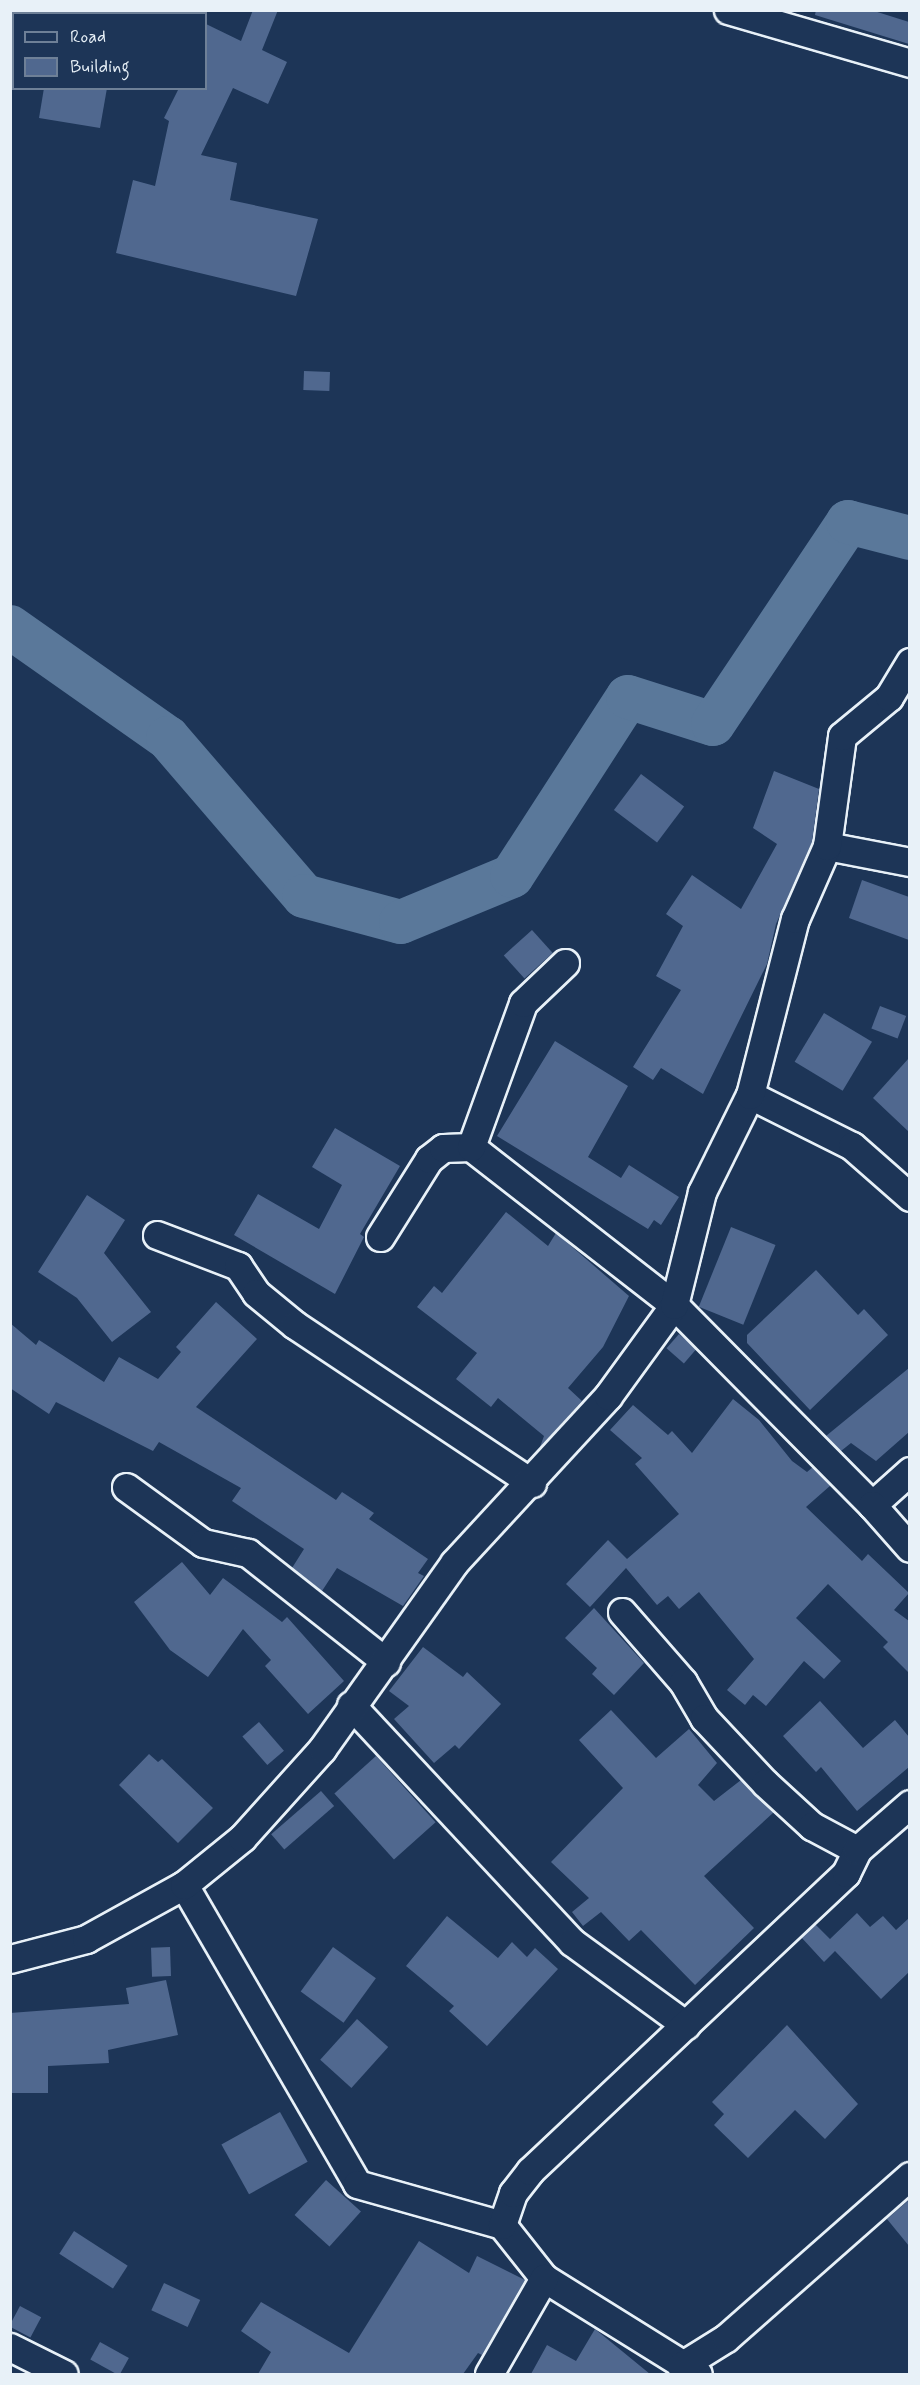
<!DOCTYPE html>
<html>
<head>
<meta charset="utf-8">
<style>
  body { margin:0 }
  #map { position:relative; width:920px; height:2385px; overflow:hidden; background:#1d3557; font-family:Mynerve,sans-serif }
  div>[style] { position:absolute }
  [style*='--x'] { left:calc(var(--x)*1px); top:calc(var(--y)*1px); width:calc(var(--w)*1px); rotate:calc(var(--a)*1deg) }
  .river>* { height:44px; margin:-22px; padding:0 22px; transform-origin:22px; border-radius:22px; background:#5a789a }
  .building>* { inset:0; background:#50688f; transform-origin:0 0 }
  .roads { filter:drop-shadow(2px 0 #e8f1f8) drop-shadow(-2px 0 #e8f1f8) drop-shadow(0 2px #e8f1f8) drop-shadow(0 -2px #e8f1f8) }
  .minor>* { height:27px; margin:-13.5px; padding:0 13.5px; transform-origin:13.5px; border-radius:13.5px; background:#1d3557 }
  span { translate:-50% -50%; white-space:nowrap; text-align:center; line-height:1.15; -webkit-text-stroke:4.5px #1d3557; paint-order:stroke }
  .frame { position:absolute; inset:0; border:12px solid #e8f1f8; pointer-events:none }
  .legend { position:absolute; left:12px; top:12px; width:195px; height:78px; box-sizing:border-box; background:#1d3557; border:2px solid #6e8097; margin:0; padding:8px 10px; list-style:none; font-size:18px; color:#e8f1f8 }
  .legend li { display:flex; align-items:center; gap:12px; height:30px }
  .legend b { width:30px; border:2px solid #6e8097 }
</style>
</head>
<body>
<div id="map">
  <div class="river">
    <div style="--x:10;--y:627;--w:193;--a:35.1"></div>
    <div style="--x:168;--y:738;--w:208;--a:49.3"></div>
    <div style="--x:304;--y:896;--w:100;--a:15"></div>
    <div style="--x:401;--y:922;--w:120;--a:-22.5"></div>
    <div style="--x:512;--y:876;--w:213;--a:-57.1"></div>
    <div style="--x:628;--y:697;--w:89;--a:17.6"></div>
    <div style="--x:713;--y:724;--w:243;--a:-56.2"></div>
    <div style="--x:848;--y:522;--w:64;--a:14.5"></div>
  </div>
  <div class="building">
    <div style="clip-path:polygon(253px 10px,278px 10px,262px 50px,287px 62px,268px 104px,233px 88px,201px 155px,237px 163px,230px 200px,318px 219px,296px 296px,116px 253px,133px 180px,155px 186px,169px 121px,164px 118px,179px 88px,206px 88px,206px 24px,241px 41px)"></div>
    <div style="clip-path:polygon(816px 10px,871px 10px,909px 22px,909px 44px,815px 15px)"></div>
    <div style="clip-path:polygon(44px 88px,107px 88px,100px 128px,39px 118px)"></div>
    <div style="left:304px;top:371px;width:26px;height:19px;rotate:2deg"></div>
    <div style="clip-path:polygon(774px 771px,819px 789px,812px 842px,776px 924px,767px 964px,703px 1094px,661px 1068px,653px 1080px,633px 1067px,681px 990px,656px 976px,683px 926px,666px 914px,692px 875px,741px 909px,777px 844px,753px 828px)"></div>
    <div style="left:641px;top:774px;width:54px;height:45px;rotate:37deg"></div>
    <div style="clip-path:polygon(862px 880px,909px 897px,909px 940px,849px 918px)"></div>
    <div style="left:532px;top:930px;width:31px;height:38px;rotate:48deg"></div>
    <div style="left:880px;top:1006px;width:28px;height:24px;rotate:21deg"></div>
    <div style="left:824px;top:1013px;width:56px;height:57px;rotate:31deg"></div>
    <div style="clip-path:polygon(555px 1041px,628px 1086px,588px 1157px,621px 1178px,629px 1165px,679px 1197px,661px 1225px,654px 1220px,648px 1229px,497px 1136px)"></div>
    <div style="clip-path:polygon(909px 1058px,909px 1132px,873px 1098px)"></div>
    <div style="clip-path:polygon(335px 1128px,400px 1166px,360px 1234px,364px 1237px,335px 1294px,234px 1235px,258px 1194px,319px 1229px,342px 1185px,312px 1167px)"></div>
    <div style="clip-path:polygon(87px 1195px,125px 1220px,104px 1253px,151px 1312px,112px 1342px,77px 1298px,38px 1272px)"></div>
    <div style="clip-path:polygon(506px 1212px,548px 1246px,556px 1233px,629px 1296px,603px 1347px,568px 1388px,582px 1401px,540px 1447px,544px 1436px,498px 1398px,491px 1407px,456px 1379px,477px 1353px,417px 1307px,434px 1286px,442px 1293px)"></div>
    <div style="left:731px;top:1227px;width:48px;height:86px;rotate:22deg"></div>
    <div style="clip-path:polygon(816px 1270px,858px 1315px,864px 1309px,888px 1335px,810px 1410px,747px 1343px,747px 1335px)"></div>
    <div style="clip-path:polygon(216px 1302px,257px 1339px,196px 1407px,336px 1500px,342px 1492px,374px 1513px,369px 1519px,428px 1559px,418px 1573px,424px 1576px,403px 1606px,337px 1568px,322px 1591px,292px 1568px,304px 1549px,232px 1501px,241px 1488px,159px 1442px,153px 1451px,56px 1402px,49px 1414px,10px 1388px,10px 1323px,36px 1345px,39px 1340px,104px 1382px,119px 1357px,158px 1379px,181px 1352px,176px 1347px)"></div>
    <div style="left:679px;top:1334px;width:23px;height:19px;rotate:41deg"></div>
    <div style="clip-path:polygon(909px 1368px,909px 1432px,876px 1461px,851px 1443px,841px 1451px,826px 1436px)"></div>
    <div style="clip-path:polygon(733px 1399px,759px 1420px,792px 1461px,807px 1472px,813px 1467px,831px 1485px,806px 1507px,862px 1561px,868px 1554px,909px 1593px,894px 1610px,909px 1621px,909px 1673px,883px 1647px,888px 1642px,828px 1584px,796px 1618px,841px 1661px,824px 1679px,804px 1661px,766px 1706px,753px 1695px,745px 1705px,727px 1690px,754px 1659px,699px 1592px,679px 1609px,668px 1596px,657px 1605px,626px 1568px,590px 1607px,566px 1584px,608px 1540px,627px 1559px,679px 1514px,635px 1464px,642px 1458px,610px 1430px,633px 1405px,668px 1435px,672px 1431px,692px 1453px)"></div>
    <div style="clip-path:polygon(182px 1562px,210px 1595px,223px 1578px,282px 1622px,287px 1617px,344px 1681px,308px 1714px,265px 1666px,271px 1660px,243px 1629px,208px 1677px,170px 1650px,134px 1602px)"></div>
    <div style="clip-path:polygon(594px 1608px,644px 1663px,614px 1695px,592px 1674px,597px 1668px,565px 1638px)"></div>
    <div style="clip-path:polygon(423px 1647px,463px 1677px,467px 1672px,501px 1704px,459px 1749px,455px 1745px,434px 1763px,394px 1719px,409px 1706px,389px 1691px)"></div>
    <div style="clip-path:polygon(820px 1701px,863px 1748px,895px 1720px,909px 1737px,909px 1767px,857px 1811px,821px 1767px,816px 1772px,783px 1736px)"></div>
    <div style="clip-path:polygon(611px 1710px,656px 1758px,689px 1729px,717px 1763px,698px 1785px,714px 1801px,741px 1780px,774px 1812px,704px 1876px,754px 1928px,695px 1985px,641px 1930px,629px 1941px,601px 1912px,583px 1926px,572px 1912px,589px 1898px,551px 1862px,623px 1788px,579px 1740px)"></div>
    <div style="left:259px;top:1722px;width:38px;height:22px;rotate:49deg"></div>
    <div style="clip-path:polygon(149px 1754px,158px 1762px,162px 1759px,213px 1808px,178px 1843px,119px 1785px)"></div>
    <div style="left:376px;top:1756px;width:89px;height:56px;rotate:48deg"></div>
    <div style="left:321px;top:1791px;width:20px;height:66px;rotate:49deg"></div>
    <div style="clip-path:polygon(857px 1913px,870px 1927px,883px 1916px,896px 1930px,909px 1918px,909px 1972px,881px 1999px,835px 1951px,824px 1962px,801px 1937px,815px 1924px,830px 1939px)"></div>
    <div style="clip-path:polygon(447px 1916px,498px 1958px,512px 1942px,527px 1957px,535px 1948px,558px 1969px,487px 2046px,449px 2011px,454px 2006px,406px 1966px)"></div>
    <div style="left:170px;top:1947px;width:29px;height:19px;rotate:88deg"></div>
    <div style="left:333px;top:1947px;width:53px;height:55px;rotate:36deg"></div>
    <div style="clip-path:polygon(166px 1980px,178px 2035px,108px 2050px,109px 2063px,48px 2066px,48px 2093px,10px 2093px,10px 2013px,129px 2004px,126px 1988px)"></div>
    <div style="left:357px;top:2019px;width:42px;height:55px;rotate:42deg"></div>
    <div style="clip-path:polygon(787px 2025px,858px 2104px,825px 2139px,795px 2110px,748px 2158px,714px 2125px,724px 2114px,712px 2102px)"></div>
    <div style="left:280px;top:2112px;width:57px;height:67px;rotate:61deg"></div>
    <div style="left:326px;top:2180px;width:47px;height:47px;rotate:42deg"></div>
    <div style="clip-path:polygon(909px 2200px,909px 2246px,887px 2219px)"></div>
    <div style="left:74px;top:2231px;width:64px;height:27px;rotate:33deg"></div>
    <div style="clip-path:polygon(419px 2241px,469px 2273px,477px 2256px,525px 2280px,482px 2355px,478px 2353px,463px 2374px,258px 2374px,271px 2352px,241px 2331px,261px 2302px,349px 2353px)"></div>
    <div style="left:164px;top:2283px;width:40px;height:30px;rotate:25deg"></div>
    <div style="left:20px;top:2306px;width:24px;height:23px;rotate:28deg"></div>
    <div style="clip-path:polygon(595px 2329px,650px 2374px,531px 2374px,547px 2345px,576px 2361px)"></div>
    <div style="left:100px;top:2342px;width:33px;height:20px;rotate:29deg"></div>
  </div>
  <div class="roads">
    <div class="minor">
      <div style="--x:728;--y:10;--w:190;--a:16.2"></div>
      <div style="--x:827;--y:846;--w:85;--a:10.9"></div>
      <div style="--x:750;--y:1095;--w:114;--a:26.6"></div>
      <div style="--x:852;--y:1146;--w:77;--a:41.3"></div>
      <div style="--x:471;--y:1147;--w:257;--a:37.9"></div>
      <div style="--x:674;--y:1305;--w:281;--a:45.3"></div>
      <div style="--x:872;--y:1505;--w:51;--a:-41.8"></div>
      <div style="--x:157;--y:1235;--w:87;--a:20.9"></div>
      <div style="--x:238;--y:1266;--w:32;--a:56"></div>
      <div style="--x:256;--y:1293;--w:50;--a:39.4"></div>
      <div style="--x:295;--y:1325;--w:285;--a:33.7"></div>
      <div style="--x:380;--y:1237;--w:92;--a:-57.9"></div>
      <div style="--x:429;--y:1159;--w:18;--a:-38"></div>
      <div style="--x:443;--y:1148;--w:28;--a:-2"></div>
      <div style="--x:471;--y:1147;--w:153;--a:-70.1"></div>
      <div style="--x:523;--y:1003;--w:58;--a:-43.6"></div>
      <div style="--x:126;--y:1487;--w:95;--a:36"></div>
      <div style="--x:203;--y:1543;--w:46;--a:12.5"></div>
      <div style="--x:248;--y:1553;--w:176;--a:38.3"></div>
      <div style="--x:872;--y:1505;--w:57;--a:48.5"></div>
      <div style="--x:622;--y:1612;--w:93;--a:48.9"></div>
      <div style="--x:683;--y:1682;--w:42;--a:59.7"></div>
      <div style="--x:704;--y:1718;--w:89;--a:46.8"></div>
      <div style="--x:765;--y:1783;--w:64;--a:42.5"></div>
      <div style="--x:812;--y:1826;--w:51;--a:28.1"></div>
      <div style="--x:351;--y:1705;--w:324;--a:47"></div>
      <div style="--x:572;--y:1942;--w:141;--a:36.1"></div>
      <div style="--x:184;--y:1885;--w:345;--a:59.9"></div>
      <div style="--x:357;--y:2184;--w:151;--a:15.8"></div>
      <div style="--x:502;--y:2225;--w:68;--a:51.6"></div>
      <div style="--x:544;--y:2278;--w:181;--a:31.9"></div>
      <div style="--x:10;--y:1959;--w:79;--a:-14.7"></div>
      <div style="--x:86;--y:1939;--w:112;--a:-28.9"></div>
      <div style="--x:184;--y:1885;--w:75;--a:-39"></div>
      <div style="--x:242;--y:1838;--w:120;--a:-48"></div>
      <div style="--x:322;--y:1749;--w:228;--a:-54.6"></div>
      <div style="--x:454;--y:1563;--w:227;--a:-47.3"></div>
      <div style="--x:608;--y:1396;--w:112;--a:-54"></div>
      <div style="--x:674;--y:1305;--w:116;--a:-76.1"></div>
      <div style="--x:702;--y:1192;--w:108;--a:-63.7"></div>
      <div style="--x:750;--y:1095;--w:182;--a:-75.7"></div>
      <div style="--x:795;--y:919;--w:80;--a:-66.3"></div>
      <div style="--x:827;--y:846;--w:111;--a:-82.2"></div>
      <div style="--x:842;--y:736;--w:61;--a:-39.7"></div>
      <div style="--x:889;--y:697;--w:41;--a:-59"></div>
      <div style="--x:502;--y:2225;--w:34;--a:-71"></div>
      <div style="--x:513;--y:2193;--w:28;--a:-52"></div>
      <div style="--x:530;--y:2171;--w:434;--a:-43.3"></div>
      <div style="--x:846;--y:1873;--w:25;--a:-64"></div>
      <div style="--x:857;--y:1850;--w:70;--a:-41"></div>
      <div style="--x:10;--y:2347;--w:60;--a:26.6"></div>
      <div style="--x:681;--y:2366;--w:53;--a:-31.9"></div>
      <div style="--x:726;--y:2338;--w:245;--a:-41.4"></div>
      <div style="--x:489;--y:2374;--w:111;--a:-60.2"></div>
    </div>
  </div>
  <div class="frame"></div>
  <ul class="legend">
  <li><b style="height:8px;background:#1d3557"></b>Road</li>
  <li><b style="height:16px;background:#50688f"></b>Building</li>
  </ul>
</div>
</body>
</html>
